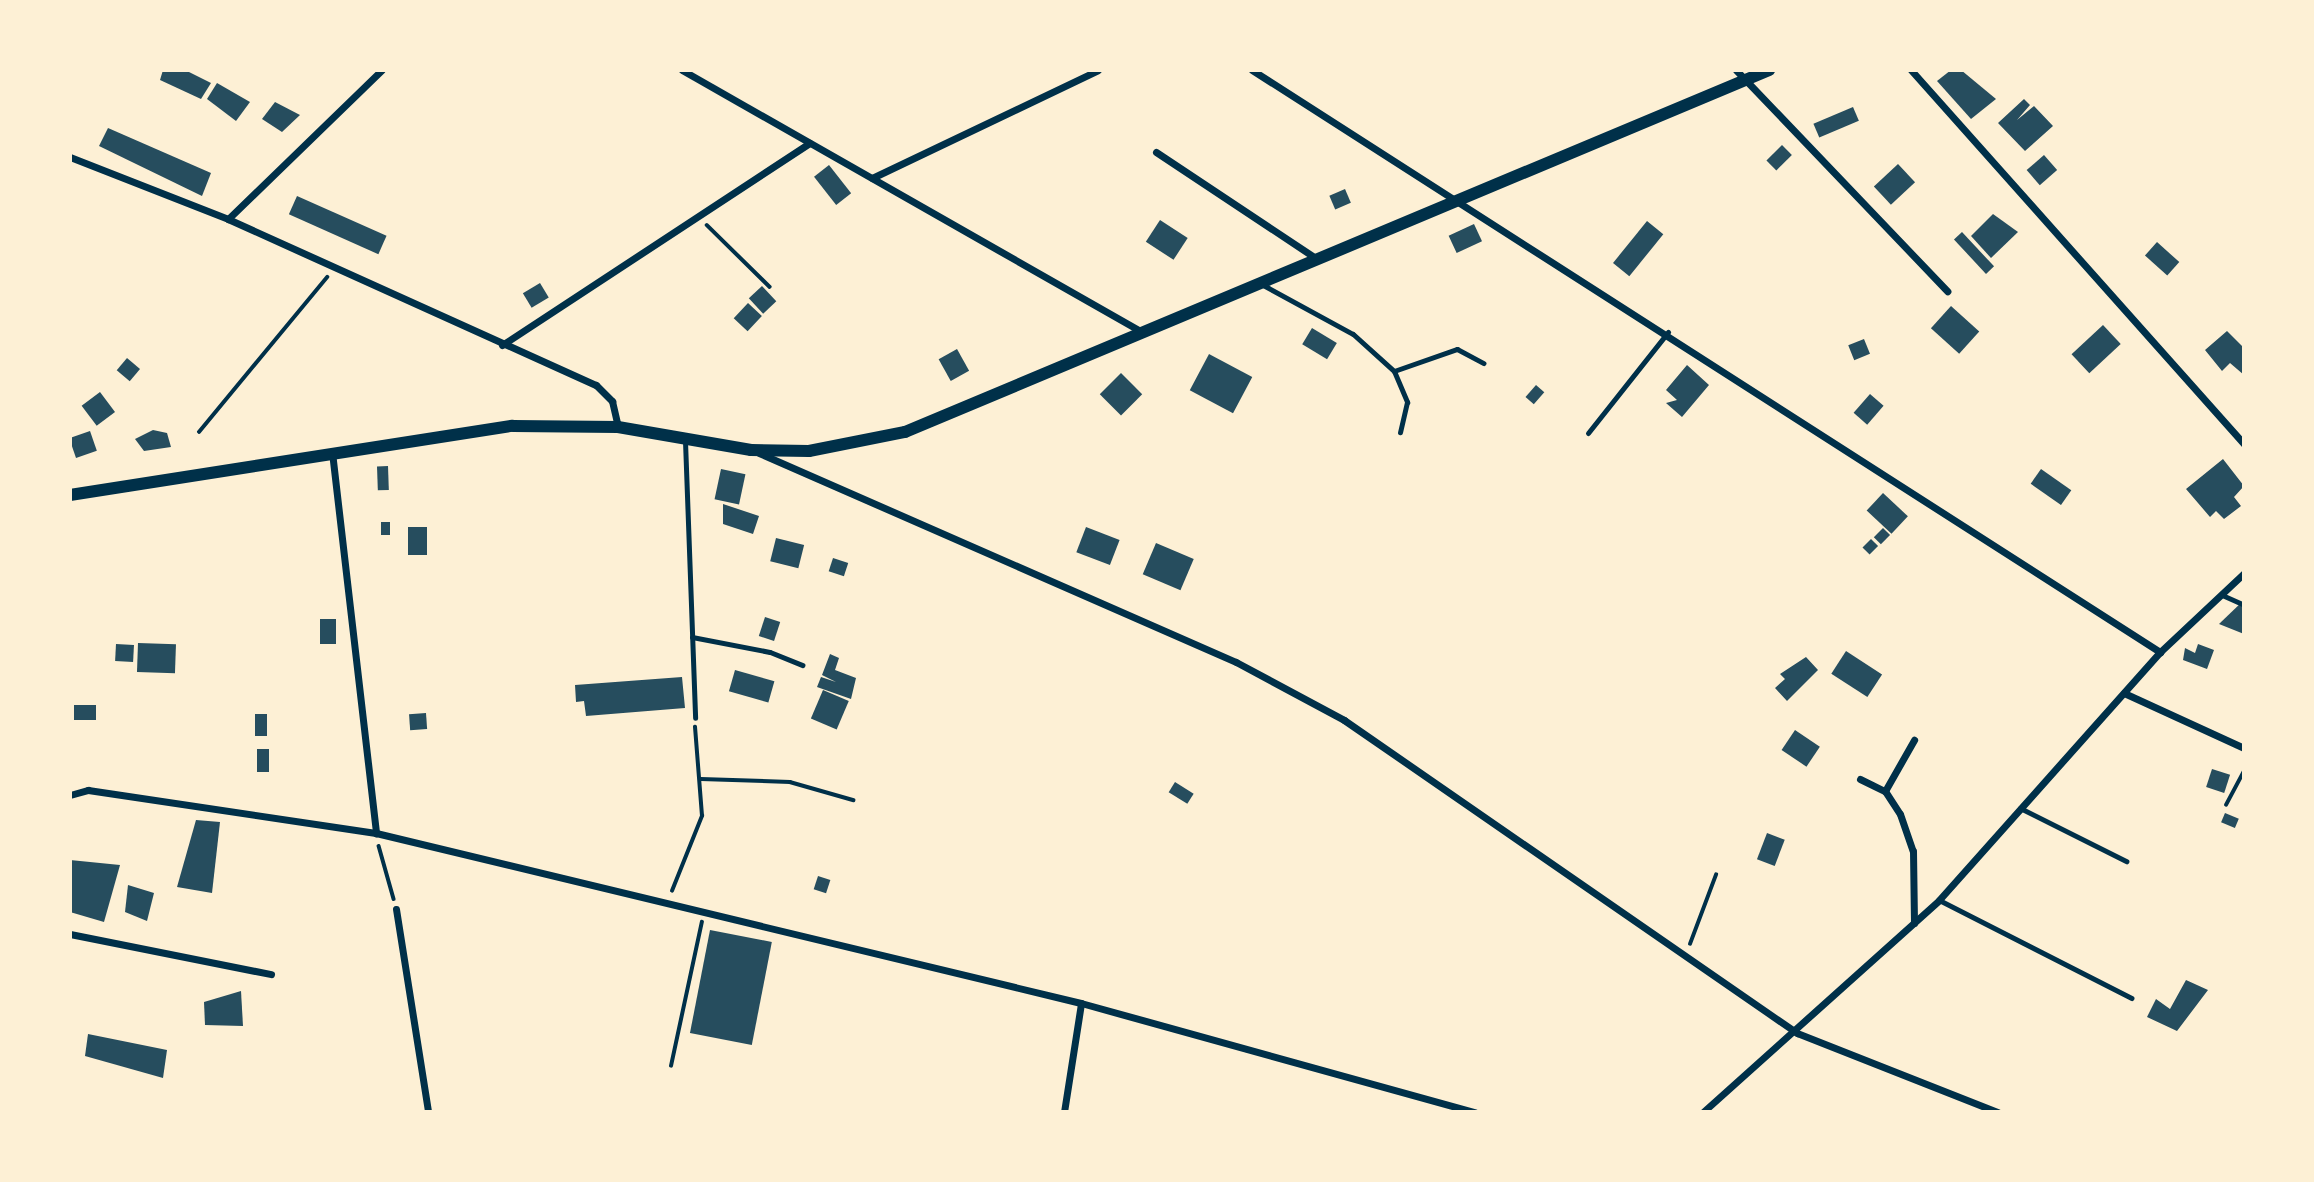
<!DOCTYPE html>
<html>
<head>
<meta charset="utf-8">
<style>
  body { margin:0 }
  #map { position:relative; width:2314px; height:1182px; overflow:hidden; background:#fdf0d5; font-family:"Source Sans 3",sans-serif }
  div>[style] { position:absolute }
  [style*='--x'] { left:calc(var(--x)*1px); top:calc(var(--y)*1px); width:calc(var(--w)*1px); rotate:calc(var(--a)*1deg) }
  .building>* { inset:0; background:#264d5e; transform-origin:0 0 }
  .path>* { height:3.5px; margin:-1.75px; padding:0 1.75px; transform-origin:1.75px; border-radius:1.75px; background:#003049 }
  .service>* { height:5px; margin:-2.5px; padding:0 2.5px; transform-origin:2.5px; border-radius:2.5px; background:#003049 }
  .minor>* { height:7px; margin:-3.5px; padding:0 3.5px; transform-origin:3.5px; border-radius:3.5px; background:#003049 }
  .tertiary>* { height:12px; margin:-6px; padding:0 6px; transform-origin:6px; border-radius:6px; background:#003049 }
  span { translate:-50% -50%; white-space:nowrap; text-align:center; line-height:1.15; -webkit-text-stroke:5px #fdf0d5; paint-order:stroke }
  .frame { position:absolute; inset:0; border:72px solid #fdf0d5; pointer-events:none }
</style>
</head>
<body>
<div id="map">
  <div class="building">
    <div style="clip-path:polygon(163px 70px,185px 70px,211px 83px,201px 99px,160px 80px)"></div>
    <div style="clip-path:polygon(1951px 70px,1961px 70px,1996px 99px,1971px 119px,1937px 81px)"></div>
    <div style="clip-path:polygon(217px 83px,250px 102px,236px 121px,207px 99px)"></div>
    <div style="clip-path:polygon(2024px 99px,2030px 105px,2017px 120px,2034px 106px,2053px 126px,2025px 151px,1998px 123px)"></div>
    <div style="clip-path:polygon(275px 102px,300px 115px,282px 132px,262px 119px)"></div>
    <div style="left:1853px;top:107px;width:15px;height:43px;rotate:67deg"></div>
    <div style="clip-path:polygon(108px 128px,211px 173px,202px 196px,99px 146px)"></div>
    <div style="left:1782px;top:145px;width:14px;height:22px;rotate:45deg"></div>
    <div style="left:2044px;top:155px;width:20px;height:23px;rotate:49deg"></div>
    <div style="left:1898px;top:164px;width:25px;height:33px;rotate:47deg"></div>
    <div style="left:829px;top:165px;width:36px;height:19px;rotate:52deg"></div>
    <div style="left:1345px;top:189px;width:15px;height:17px;rotate:67deg"></div>
    <div style="left:297px;top:196px;width:98px;height:20px;rotate:24deg"></div>
    <div style="clip-path:polygon(1993px 214px,2018px 232px,1991px 258px,1971px 236px)"></div>
    <div style="left:1160px;top:220px;width:33px;height:26px;rotate:33deg"></div>
    <div style="left:1647px;top:221px;width:21px;height:54px;rotate:39deg"></div>
    <div style="left:1474px;top:224px;width:19px;height:28px;rotate:65deg"></div>
    <div style="left:1962px;top:232px;width:47px;height:11px;rotate:47deg"></div>
    <div style="left:2157px;top:242px;width:30px;height:18px;rotate:42deg"></div>
    <div style="left:540px;top:283px;width:17px;height:20px;rotate:59deg"></div>
    <div style="left:762px;top:286px;width:21px;height:18px;rotate:47deg"></div>
    <div style="left:748px;top:303px;width:19px;height:21px;rotate:43deg"></div>
    <div style="left:1951px;top:306px;width:38px;height:30px;rotate:42deg"></div>
    <div style="left:2103px;top:325px;width:26px;height:43px;rotate:47deg"></div>
    <div style="left:1312px;top:328px;width:29px;height:19px;rotate:31deg"></div>
    <div style="clip-path:polygon(2227px 331px,2244px 348px,2244px 375px,2230px 363px,2222px 371px,2205px 350px)"></div>
    <div style="left:1864px;top:339px;width:16px;height:17px;rotate:68deg"></div>
    <div style="left:957px;top:349px;width:25px;height:21px;rotate:61deg"></div>
    <div style="left:1209px;top:354px;width:49px;height:41px;rotate:28deg"></div>
    <div style="left:127px;top:358px;width:17px;height:16px;rotate:40deg"></div>
    <div style="clip-path:polygon(1687px 365px,1709px 385px,1682px 417px,1666px 403px,1677px 400px,1666px 390px)"></div>
    <div style="left:1121px;top:373px;width:30px;height:30px;rotate:45deg"></div>
    <div style="left:1536px;top:385px;width:11px;height:16px;rotate:41deg"></div>
    <div style="left:100px;top:392px;width:25px;height:23px;rotate:53deg"></div>
    <div style="left:1870px;top:394px;width:18px;height:25px;rotate:41deg"></div>
    <div style="clip-path:polygon(153px 430px,167px 433px,171px 447px,144px 451px,135px 439px)"></div>
    <div style="left:90px;top:431px;width:21px;height:22px;rotate:71deg"></div>
    <div style="clip-path:polygon(2223px 459px,2244px 486px,2234px 497px,2241px 506px,2224px 519px,2216px 511px,2210px 517px,2186px 489px)"></div>
    <div style="left:388px;top:466px;width:24px;height:11px;rotate:88deg"></div>
    <div style="left:721px;top:469px;width:25px;height:31px;rotate:12deg"></div>
    <div style="left:2041px;top:469px;width:37px;height:18px;rotate:35deg"></div>
    <div style="left:1883px;top:493px;width:34px;height:24px;rotate:43deg"></div>
    <div style="clip-path:polygon(723px 504px,759px 516px,753px 534px,723px 524px)"></div>
    <div style="left:381px;top:522px;width:9px;height:13px"></div>
    <div style="left:408px;top:527px;width:19px;height:28px"></div>
    <div style="left:1086px;top:527px;width:36px;height:27px;rotate:21deg"></div>
    <div style="left:1883px;top:528px;width:10px;height:13px;rotate:45deg"></div>
    <div style="left:776px;top:538px;width:29px;height:24px;rotate:14deg"></div>
    <div style="left:1871px;top:539px;width:10px;height:12px;rotate:45deg"></div>
    <div style="left:1156px;top:543px;width:41px;height:34px;rotate:23deg"></div>
    <div style="left:833px;top:558px;width:16px;height:14px;rotate:18deg"></div>
    <div style="clip-path:polygon(2244px 600px,2244px 634px,2219px 624px)"></div>
    <div style="left:765px;top:617px;width:16px;height:20px;rotate:18deg"></div>
    <div style="left:320px;top:619px;width:16px;height:25px"></div>
    <div style="left:138px;top:643px;width:38px;height:29px;rotate:2deg"></div>
    <div style="left:116px;top:644px;width:18px;height:17px;rotate:3deg"></div>
    <div style="clip-path:polygon(2198px 644px,2214px 650px,2207px 669px,2183px 660px,2185px 648px,2195px 653px)"></div>
    <div style="left:1846px;top:651px;width:43px;height:27px;rotate:33deg"></div>
    <div style="clip-path:polygon(830px 654px,839px 658px,835px 670px,856px 678px,851px 699px,817px 687px,821px 677px,836px 682px,822px 675px)"></div>
    <div style="clip-path:polygon(1806px 657px,1818px 670px,1787px 701px,1775px 688px,1785px 679px,1780px 674px)"></div>
    <div style="left:735px;top:670px;width:41px;height:22px;rotate:16deg"></div>
    <div style="clip-path:polygon(682px 677px,685px 708px,586px 716px,584px 701px,576px 702px,575px 685px)"></div>
    <div style="left:823px;top:690px;width:28px;height:31px;rotate:23deg"></div>
    <div style="left:74px;top:705px;width:22px;height:15px"></div>
    <div style="left:426px;top:713px;width:16px;height:17px;rotate:86deg"></div>
    <div style="left:255px;top:714px;width:12px;height:22px"></div>
    <div style="left:1795px;top:730px;width:30px;height:24px;rotate:34deg"></div>
    <div style="left:257px;top:749px;width:12px;height:23px"></div>
    <div style="left:2212px;top:769px;width:19px;height:19px;rotate:18deg"></div>
    <div style="left:1175px;top:782px;width:22px;height:12px;rotate:32deg"></div>
    <div style="left:2225px;top:813px;width:15px;height:10px;rotate:23deg"></div>
    <div style="clip-path:polygon(196px 820px,220px 822px,212px 893px,177px 887px)"></div>
    <div style="left:1767px;top:833px;width:19px;height:28px;rotate:21deg"></div>
    <div style="clip-path:polygon(70px 860px,120px 865px,104px 922px,70px 912px)"></div>
    <div style="left:818px;top:876px;width:13px;height:14px;rotate:18deg"></div>
    <div style="clip-path:polygon(128px 885px,154px 893px,147px 921px,125px 912px)"></div>
    <div style="left:710px;top:930px;width:63px;height:105px;rotate:11deg"></div>
    <div style="clip-path:polygon(2186px 980px,2208px 990px,2177px 1031px,2147px 1017px,2156px 999px,2170px 1009px)"></div>
    <div style="clip-path:polygon(241px 991px,243px 1026px,205px 1025px,204px 1002px)"></div>
    <div style="clip-path:polygon(88px 1034px,167px 1050px,163px 1078px,85px 1056px)"></div>
  </div>
  <div class="path">
    <div style="--x:707;--y:225;--w:88;--a:44.5"></div>
    <div style="--x:199;--y:432;--w:201;--a:-50.4"></div>
    <div style="--x:701;--y:779;--w:89;--a:1.9"></div>
    <div style="--x:790;--y:782;--w:66;--a:15.9"></div>
    <div style="--x:2226;--y:805;--w:38;--a:-62"></div>
    <div style="--x:379;--y:846;--w:55;--a:74.2"></div>
    <div style="--x:672;--y:891;--w:81;--a:-68.2"></div>
    <div style="--x:702;--y:816;--w:89;--a:-94.5"></div>
    <div style="--x:1690;--y:944;--w:74;--a:-69.4"></div>
    <div style="--x:671;--y:1066;--w:147;--a:-77.9"></div>
  </div>
  <div class="service">
    <div style="--x:1263;--y:285;--w:102;--a:28.6"></div>
    <div style="--x:1353;--y:334;--w:55;--a:42.1"></div>
    <div style="--x:1394;--y:371;--w:34;--a:67"></div>
    <div style="--x:1407;--y:402;--w:31;--a:103"></div>
    <div style="--x:1394;--y:371;--w:67;--a:-19.2"></div>
    <div style="--x:1457;--y:349;--w:30;--a:28"></div>
    <div style="--x:1588;--y:433;--w:129;--a:-51.6"></div>
    <div style="--x:685;--y:441;--w:277;--a:87.9"></div>
    <div style="--x:2222;--y:595;--w:24;--a:24"></div>
    <div style="--x:692;--y:637;--w:79;--a:10.9"></div>
    <div style="--x:770;--y:652;--w:35;--a:22"></div>
    <div style="--x:2020;--y:808;--w:119;--a:26.6"></div>
    <div style="--x:1939;--y:900;--w:216;--a:27"></div>
  </div>
  <div class="minor">
    <div style="--x:682;--y:70;--w:529;--a:29.66"></div>
    <div style="--x:1252;--y:70;--w:1079;--a:32.66"></div>
    <div style="--x:1736;--y:70;--w:306;--a:46.3"></div>
    <div style="--x:1911;--y:70;--w:501;--a:48.32"></div>
    <div style="--x:1156;--y:152;--w:193;--a:33.6"></div>
    <div style="--x:70;--y:157;--w:170;--a:21.4"></div>
    <div style="--x:228;--y:219;--w:404;--a:24.3"></div>
    <div style="--x:596;--y:385;--w:23;--a:45"></div>
    <div style="--x:612;--y:401;--w:27;--a:77"></div>
    <div style="--x:872;--y:178;--w:250;--a:-25.5"></div>
    <div style="--x:228;--y:219;--w:214;--a:-44.1"></div>
    <div style="--x:502;--y:345;--w:368;--a:-33.3"></div>
    <div style="--x:332;--y:452;--w:384;--a:83.4"></div>
    <div style="--x:759;--y:453;--w:521;--a:23.66"></div>
    <div style="--x:1236;--y:662;--w:123;--a:28.2"></div>
    <div style="--x:1344;--y:720;--w:551;--a:34.64"></div>
    <div style="--x:1797;--y:1033;--w:216;--a:21.5"></div>
    <div style="--x:2124;--y:693;--w:132;--a:24.6"></div>
    <div style="--x:1860;--y:779;--w:28;--a:26"></div>
    <div style="--x:1885;--y:791;--w:27;--a:57"></div>
    <div style="--x:1900;--y:814;--w:39;--a:71"></div>
    <div style="--x:1913;--y:851;--w:72;--a:89.2"></div>
    <div style="--x:1885;--y:791;--w:59;--a:-60.4"></div>
    <div style="--x:70;--y:795;--w:19;--a:-16"></div>
    <div style="--x:88;--y:790;--w:291;--a:8.5"></div>
    <div style="--x:376;--y:833;--w:725;--a:13.56"></div>
    <div style="--x:1081;--y:1003;--w:409;--a:15.5"></div>
    <div style="--x:396;--y:909;--w:206;--a:81"></div>
    <div style="--x:70;--y:934;--w:205;--a:11.3"></div>
    <div style="--x:1064;--y:1112;--w:110;--a:-81.1"></div>
    <div style="--x:1703;--y:1112;--w:317;--a:-41.9"></div>
    <div style="--x:1939;--y:900;--w:332;--a:-48.3"></div>
    <div style="--x:2160;--y:652;--w:115;--a:-43.2"></div>
  </div>
  <div class="tertiary">
    <div style="--x:70;--y:495;--w:448;--a:-8.9"></div>
    <div style="--x:513;--y:426;--w:105;--a:0.5"></div>
    <div style="--x:618;--y:427;--w:135;--a:9.8"></div>
    <div style="--x:751;--y:450;--w:58;--a:1"></div>
    <div style="--x:809;--y:451;--w:98;--a:-11.2"></div>
    <div style="--x:905;--y:432;--w:937;--a:-22.73"></div>
  </div>
  <div class="frame"></div>
</div>
</body>
</html>
